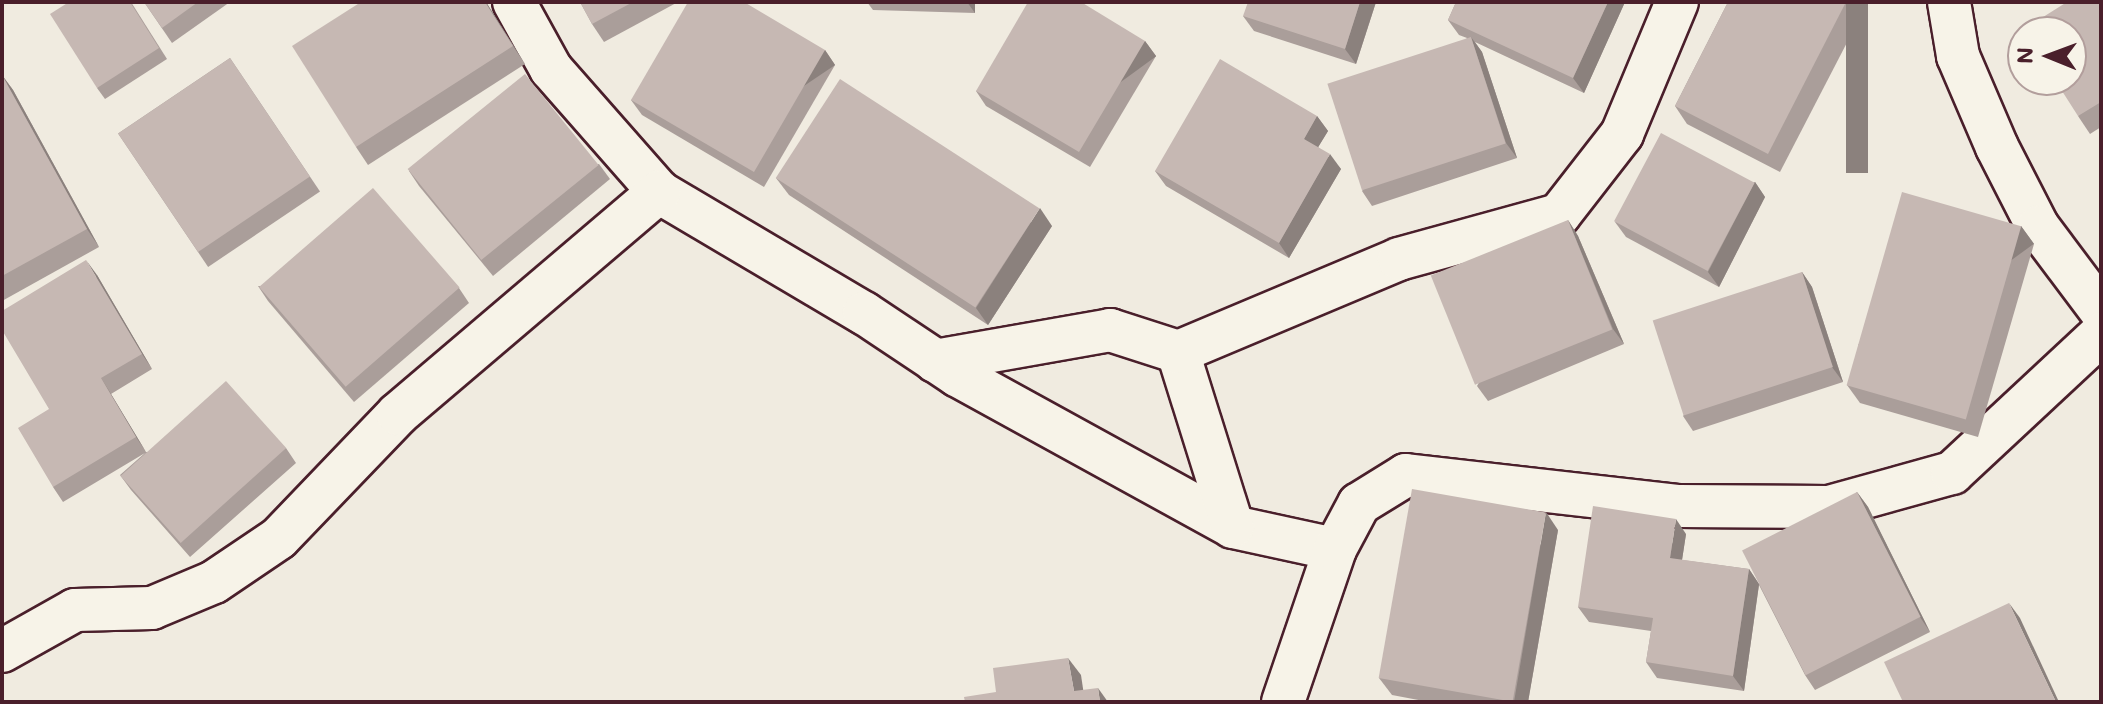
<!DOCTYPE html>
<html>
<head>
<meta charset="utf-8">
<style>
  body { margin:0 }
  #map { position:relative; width:2103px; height:704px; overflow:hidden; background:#f0ebe0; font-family:Mali,sans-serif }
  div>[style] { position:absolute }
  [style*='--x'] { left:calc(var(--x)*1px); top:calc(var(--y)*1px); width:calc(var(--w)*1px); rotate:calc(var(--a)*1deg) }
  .roads { filter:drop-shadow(2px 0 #4a1f2b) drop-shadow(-2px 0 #4a1f2b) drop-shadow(0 2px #4a1f2b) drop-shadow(0 -2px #4a1f2b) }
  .minor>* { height:42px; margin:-21px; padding:0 21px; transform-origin:21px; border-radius:21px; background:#f7f3e8 }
  .wall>* { inset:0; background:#aa9e9a; transform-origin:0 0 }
  .shaded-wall>* { inset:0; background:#8b817d; transform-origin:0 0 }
  .building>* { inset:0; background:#c6b8b3; transform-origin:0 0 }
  span { translate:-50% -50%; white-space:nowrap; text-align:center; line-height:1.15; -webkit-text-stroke:6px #f7f3e8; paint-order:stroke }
  .frame { position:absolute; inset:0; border:4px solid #4a1f2b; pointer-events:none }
  .north { position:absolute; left:2007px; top:16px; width:80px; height:80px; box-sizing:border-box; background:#f7f3e8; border:2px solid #b29e9c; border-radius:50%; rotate:271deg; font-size:22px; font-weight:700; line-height:32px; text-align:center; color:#4a1f2b }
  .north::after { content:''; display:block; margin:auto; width:28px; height:36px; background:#4a1f2b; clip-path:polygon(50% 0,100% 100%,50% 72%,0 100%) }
</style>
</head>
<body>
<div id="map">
  <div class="roads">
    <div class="minor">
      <div style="--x:514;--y:2;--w:77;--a:61.1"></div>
      <div style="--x:551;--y:69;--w:164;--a:48.7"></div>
      <div style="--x:659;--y:192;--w:238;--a:30.6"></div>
      <div style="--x:864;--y:313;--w:112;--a:33.7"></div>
      <div style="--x:957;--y:375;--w:315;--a:28.8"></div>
      <div style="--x:1233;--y:527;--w:104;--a:12.2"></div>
      <div style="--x:1949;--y:2;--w:55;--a:80.5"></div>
      <div style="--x:1958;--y:56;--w:99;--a:66.8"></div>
      <div style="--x:1997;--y:147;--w:90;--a:62.9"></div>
      <div style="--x:2038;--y:227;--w:105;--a:53.1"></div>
      <div style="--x:1178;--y:352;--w:183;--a:72.6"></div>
      <div style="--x:935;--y:361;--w:178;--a:-10"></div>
      <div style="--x:1110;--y:330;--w:71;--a:17.9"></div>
      <div style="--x:1178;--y:352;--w:240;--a:-22.8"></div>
      <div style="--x:1399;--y:259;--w:166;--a:-15.4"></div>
      <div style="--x:1559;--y:215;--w:103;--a:-52.1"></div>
      <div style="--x:1622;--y:134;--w:143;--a:-67.4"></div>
      <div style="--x:2;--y:651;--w:84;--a:-29.3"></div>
      <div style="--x:75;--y:610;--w:77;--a:-1.5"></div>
      <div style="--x:152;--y:608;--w:67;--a:-22.8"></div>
      <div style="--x:214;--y:582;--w:78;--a:-34.1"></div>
      <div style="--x:279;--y:538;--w:172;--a:-46.2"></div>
      <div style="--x:398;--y:414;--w:343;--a:-40.4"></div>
      <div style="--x:1283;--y:702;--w:162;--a:-71.2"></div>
      <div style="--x:1335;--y:549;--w:51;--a:-61.9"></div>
      <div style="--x:1359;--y:504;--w:55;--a:-31.7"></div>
      <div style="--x:1406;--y:475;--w:275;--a:6.5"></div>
      <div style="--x:1679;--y:506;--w:150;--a:0.4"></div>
      <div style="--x:1829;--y:507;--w:128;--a:-15.5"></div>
      <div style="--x:1952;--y:473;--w:204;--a:-43"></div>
    </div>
  </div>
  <div class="wall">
    <div style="clip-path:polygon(131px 2px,167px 59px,105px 99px,97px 88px)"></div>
    <div style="clip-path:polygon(144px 2px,230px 2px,172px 43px)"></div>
    <div style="clip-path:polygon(361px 2px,486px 2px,525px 64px,368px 165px,356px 147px)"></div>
    <div style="clip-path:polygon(580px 2px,678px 2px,604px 42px,592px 24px)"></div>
    <div style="clip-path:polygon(867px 2px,975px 2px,975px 13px,873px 10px)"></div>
    <div style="clip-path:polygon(1376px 2px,1356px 64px,1254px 31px,1243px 16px)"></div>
    <div style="clip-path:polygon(1456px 2px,1625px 2px,1584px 93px,1475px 42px,1482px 52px,1517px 158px,1372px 206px,1362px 191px,1467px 38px,1459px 35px,1448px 20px)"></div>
    <div style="clip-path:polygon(1728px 2px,1868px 2px,1780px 172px,1687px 124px,1675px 106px)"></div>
    <div style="clip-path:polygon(2101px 2px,2101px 127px,2090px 134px,2078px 116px)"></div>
    <div style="clip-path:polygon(1145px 41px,1156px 56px,1090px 167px,986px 106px,976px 91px)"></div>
    <div style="clip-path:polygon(825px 50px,835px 65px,764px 187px,642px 115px,631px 100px)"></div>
    <div style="left:230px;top:58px;width:161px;height:135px;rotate:56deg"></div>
    <div style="clip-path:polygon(2px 75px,13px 90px,99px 247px,2px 301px)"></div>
    <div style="clip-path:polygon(1317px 116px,1328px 131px,1318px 147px,1341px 169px,1289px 258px,1166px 186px,1155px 171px)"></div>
    <div style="clip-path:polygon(599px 164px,610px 179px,493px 276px,419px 186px,409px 171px)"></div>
    <div style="clip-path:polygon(776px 178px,1052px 226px,988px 325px,789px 195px)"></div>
    <div style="clip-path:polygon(1755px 182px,1765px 197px,1719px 287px,1626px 237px,1615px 222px)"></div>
    <div style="clip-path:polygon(1568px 220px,1578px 236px,1624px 344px,1488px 401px,1477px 386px)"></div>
    <div style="clip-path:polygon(2021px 226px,2034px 244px,1978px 437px,1860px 403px,1847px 385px)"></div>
    <div style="clip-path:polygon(1802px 272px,1812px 287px,1843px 382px,1693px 431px,1683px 416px)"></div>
    <div style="clip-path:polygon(97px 275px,152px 369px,111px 394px,146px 452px,286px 448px,296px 463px,190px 557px,131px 490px,120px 475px,145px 453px,63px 502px,53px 487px,49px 409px)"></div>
    <div style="clip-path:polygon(258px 286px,459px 288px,469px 303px,354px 402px,268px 301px)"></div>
    <div style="clip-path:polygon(1857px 492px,1868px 507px,1930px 632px,1815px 690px,1805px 675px,1759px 585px,1744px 691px,1657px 678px,1646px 662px,1651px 631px,1589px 622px,1578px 607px,1686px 534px,1682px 560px,1749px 569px,1759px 584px)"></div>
    <div style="clip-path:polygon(1558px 530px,1528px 702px,1429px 702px,1392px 695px,1379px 678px)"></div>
  </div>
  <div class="shaded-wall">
    <div style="clip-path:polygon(485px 2px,486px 2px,525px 64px,513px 46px)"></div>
    <div style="clip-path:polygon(967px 2px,975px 2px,975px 13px)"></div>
    <div style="clip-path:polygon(1360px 2px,1376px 2px,1356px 64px,1345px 49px)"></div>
    <div style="clip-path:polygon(1608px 2px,1625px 2px,1584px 93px,1573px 78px)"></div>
    <div style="left:1846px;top:2px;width:22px;height:171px"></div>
    <div style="clip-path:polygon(1471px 37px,1482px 52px,1517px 158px,1506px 143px)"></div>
    <div style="left:1145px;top:41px;width:19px;height:129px;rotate:54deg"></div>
    <div style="left:825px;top:50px;width:18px;height:141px;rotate:56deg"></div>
    <div style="clip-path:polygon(2px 75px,13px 90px,99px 247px,87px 229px)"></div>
    <div style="clip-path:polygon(1317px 116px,1328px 131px,1314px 154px,1304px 139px)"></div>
    <div style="clip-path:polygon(1330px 154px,1341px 169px,1289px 258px,1279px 243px)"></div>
    <div style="clip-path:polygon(1755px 182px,1765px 197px,1719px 287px,1708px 272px)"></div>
    <div style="clip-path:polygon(1040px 208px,1052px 226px,988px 325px,976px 308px)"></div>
    <div style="clip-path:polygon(1568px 220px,1578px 236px,1624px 344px,1613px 329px)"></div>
    <div style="left:2021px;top:226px;width:22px;height:201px;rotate:54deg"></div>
    <div style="clip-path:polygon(86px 260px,97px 275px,152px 369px,142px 354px)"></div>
    <div style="clip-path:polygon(1802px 272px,1812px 287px,1843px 382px,1832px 367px)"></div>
    <div style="clip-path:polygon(101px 378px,111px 394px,146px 452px,136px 437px)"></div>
    <div style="clip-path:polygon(1857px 492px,1868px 507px,1930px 632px,1920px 617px)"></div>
    <div style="clip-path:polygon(1546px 512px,1558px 530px,1528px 702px,1514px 702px)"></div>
    <div style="clip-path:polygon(1676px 519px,1686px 534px,1680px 573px,1670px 558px)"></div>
    <div style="clip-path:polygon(1749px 569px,1759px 584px,1744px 691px,1733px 676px)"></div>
    <div style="clip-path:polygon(2009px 603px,2020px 618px,2059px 702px,2056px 702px)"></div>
    <div style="clip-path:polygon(1068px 658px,1081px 675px,1085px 702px,1074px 691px)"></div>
    <div style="clip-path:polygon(1098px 688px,1108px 702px,1100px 702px)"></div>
  </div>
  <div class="building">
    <div style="clip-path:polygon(69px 2px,130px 2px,159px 48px,97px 88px,50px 14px)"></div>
    <div style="clip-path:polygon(144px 2px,198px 2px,162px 28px)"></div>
    <div style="clip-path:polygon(361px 2px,485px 2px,513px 46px,356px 147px,292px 46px)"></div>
    <div style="clip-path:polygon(580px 2px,633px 2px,592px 24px)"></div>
    <div style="clip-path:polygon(688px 2px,744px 2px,825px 50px,754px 172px,631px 100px)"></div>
    <div style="clip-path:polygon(1028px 2px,1081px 2px,1145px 41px,1079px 152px,976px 91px)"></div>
    <div style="clip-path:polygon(1248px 2px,1360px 2px,1345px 49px,1243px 16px)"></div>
    <div style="clip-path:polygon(1456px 2px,1608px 2px,1573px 78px,1448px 20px)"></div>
    <div style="clip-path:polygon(1728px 2px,1846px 2px,1768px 154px,1675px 106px)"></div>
    <div style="clip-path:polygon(2067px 2px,2101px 2px,2101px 102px,2078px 116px,2055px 80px,2071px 80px,2071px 32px,2026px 32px,2024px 29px)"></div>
    <div style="left:1471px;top:37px;width:112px;height:151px;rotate:72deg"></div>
    <div style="left:230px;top:58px;width:143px;height:135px;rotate:56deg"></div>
    <div style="clip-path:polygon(1220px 59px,1317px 116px,1304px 139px,1330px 154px,1279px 243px,1155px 171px)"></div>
    <div style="left:525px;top:74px;width:117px;height:151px;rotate:51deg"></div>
    <div style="clip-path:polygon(2px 75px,87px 229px,2px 276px)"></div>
    <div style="left:840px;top:79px;width:238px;height:118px;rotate:33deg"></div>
    <div style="left:1661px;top:133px;width:106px;height:100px;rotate:28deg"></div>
    <div style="left:373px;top:188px;width:132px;height:151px;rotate:49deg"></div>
    <div style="left:1902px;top:192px;width:124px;height:201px;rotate:16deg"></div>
    <div style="left:1568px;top:220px;width:118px;height:148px;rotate:68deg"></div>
    <div style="clip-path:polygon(86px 260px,142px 354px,101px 378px,136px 437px,53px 487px,18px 428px,49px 409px,2px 330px,2px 311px)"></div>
    <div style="left:1802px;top:272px;width:100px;height:157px;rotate:72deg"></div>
    <div style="left:226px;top:381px;width:90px;height:142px;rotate:48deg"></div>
    <div style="left:1412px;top:489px;width:136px;height:192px;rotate:10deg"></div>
    <div style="left:1857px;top:492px;width:140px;height:129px;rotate:63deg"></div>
    <div style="clip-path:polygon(1593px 506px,1676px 519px,1670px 558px,1749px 569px,1733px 676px,1646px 662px,1653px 618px,1578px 607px)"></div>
    <div style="clip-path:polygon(2009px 603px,2056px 702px,1903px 702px,1884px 662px)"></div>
    <div style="clip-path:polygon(1068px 658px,1074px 691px,1098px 688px,1100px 702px,965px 702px,964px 697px,996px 692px,993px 668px)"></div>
  </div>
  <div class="frame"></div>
  <div class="north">N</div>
</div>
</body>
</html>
